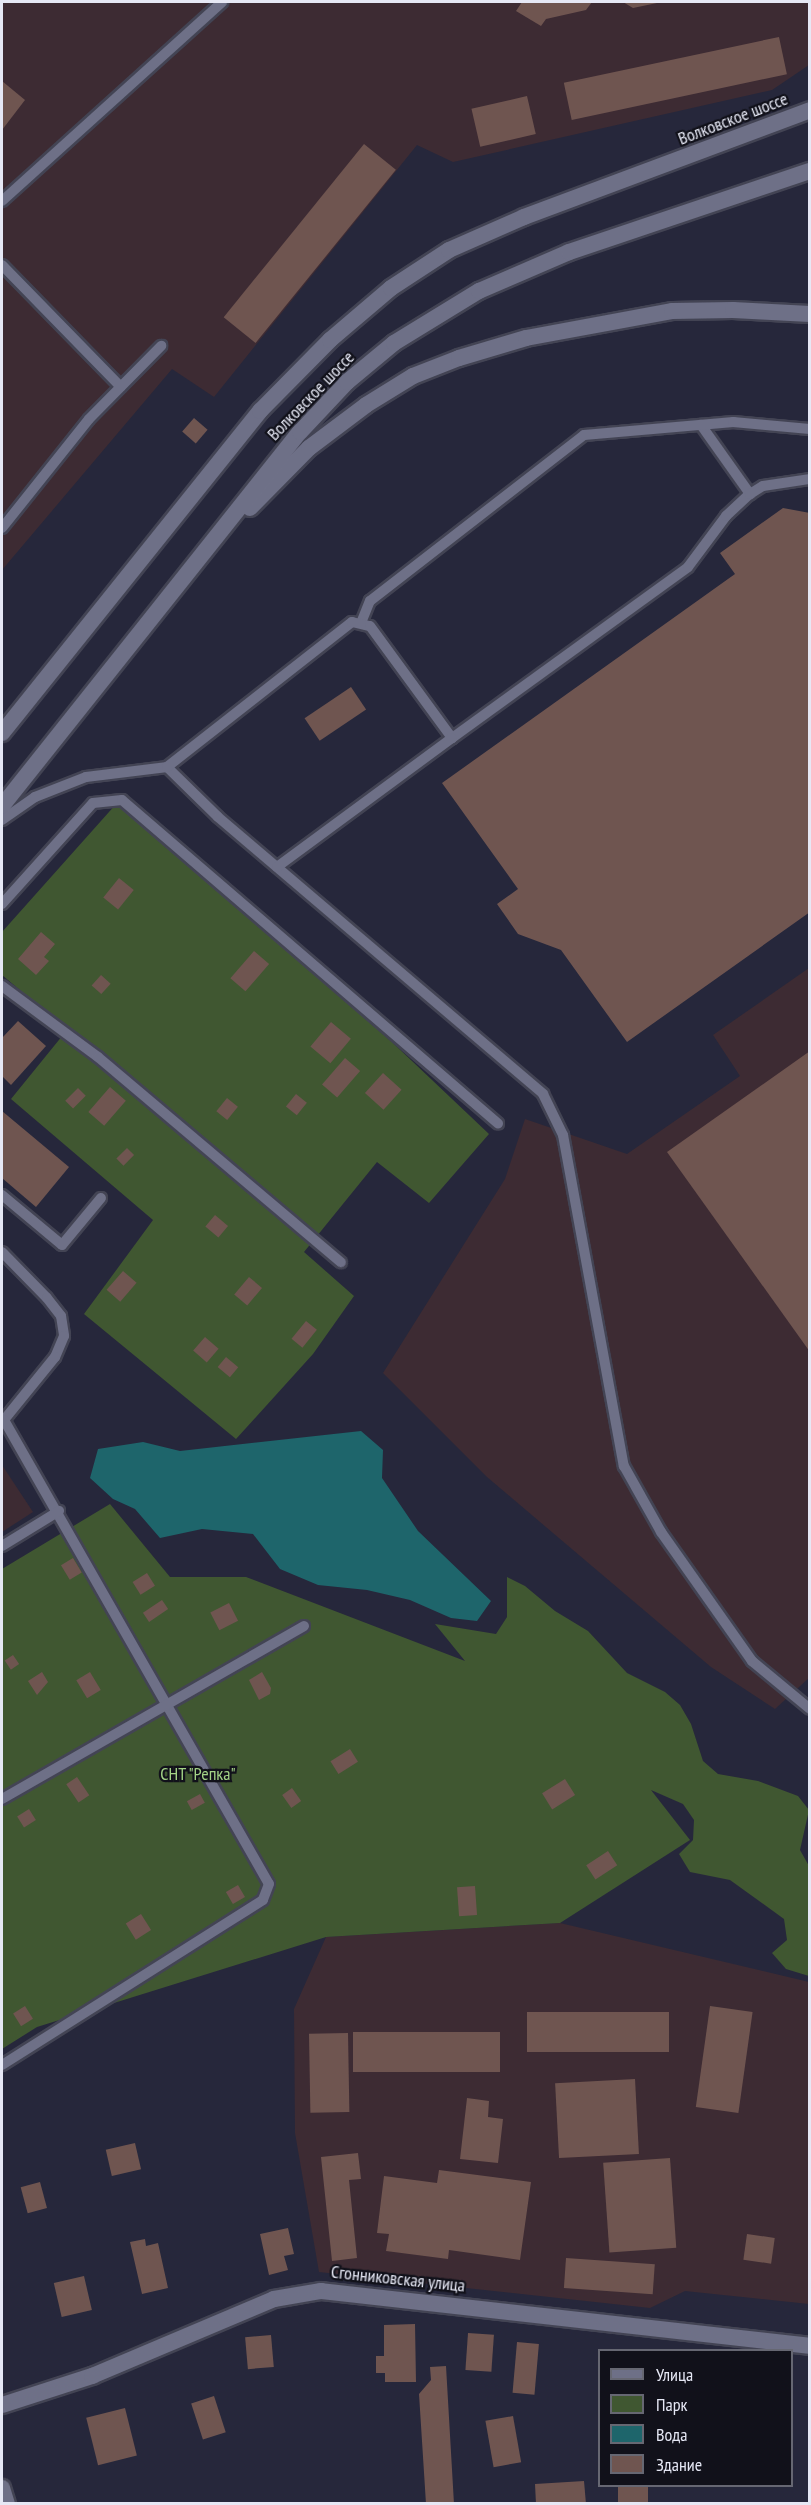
<!DOCTYPE html>
<html>
<head>
<meta charset="utf-8">
<style>
  body { margin:0 }
  #map { position:relative; width:811px; height:2505px; overflow:hidden; background:#26273b; font-family:"PT Sans Narrow",sans-serif }
  div>[style] { position:absolute }
  [style*='--x'] { left:calc(var(--x)*1px); top:calc(var(--y)*1px); width:calc(var(--w)*1px); rotate:calc(var(--a)*1deg) }
  .industrial>* { inset:0; background:#3d2b33 }
  .green>* { inset:0; background:#405731 }
  .water>* { inset:0; background:#1e656b }
  .building>* { inset:0; background:#6f5550; transform-origin:0 0 }
  .roads { filter:drop-shadow(2px 0 #434454) drop-shadow(-2px 0 #434454) drop-shadow(0 2px #434454) drop-shadow(0 -2px #434454) }
  .service>* { height:10px; margin:-5px; padding:0 5px; transform-origin:5px; border-radius:5px; background:#6e7087 }
  .minor>* { height:16px; margin:-8px; padding:0 8px; transform-origin:8px; border-radius:8px; background:#6e7087 }
  .secondary>* { height:16px; margin:-8px; padding:0 8px; transform-origin:8px; border-radius:8px; background:#6e7087 }
  span { translate:-50% -50%; white-space:nowrap; text-align:center; line-height:1.15; -webkit-text-stroke:4.5px #11111a; paint-order:stroke }
  .street-label { font-size:18px; color:#e6e8f5 }
  .park-label { font-size:18px; color:#a3d386 }
  .frame { position:absolute; inset:0; border:3px solid #e6e8f5; pointer-events:none }
  .legend { position:absolute; left:598px; top:2349px; width:195px; height:138px; box-sizing:border-box; background:#11111a; border:2px solid #666772; margin:0; padding:8px 10px; list-style:none; font-size:18px; color:#e6e8f5 }
  .legend li { display:flex; align-items:center; gap:12px; height:30px }
  .legend b { width:30px; border:2px solid #666772 }
</style>
</head>
<body>
<div id="map">
  <div class="industrial">
    <div style="clip-path:polygon(2px 2px,809px 2px,809px 65px,772px 90px,453px 162px,417px 145px,214px 397px,172px 369px,2px 570px)"></div>
    <div style="clip-path:polygon(809px 968px,810px 1677px,775px 1709px,711px 1667px,487px 1477px,383px 1373px,505px 1179px,525px 1119px,627px 1154px,740px 1076px,713px 1035px)"></div>
    <div style="clip-path:polygon(2px 1465px,33px 1512px,2px 1532px)"></div>
    <div style="clip-path:polygon(560px 1923px,809px 1982px,809px 2304px,685px 2291px,650px 2308px,319px 2272px,295px 2133px,294px 2009px,326px 1937px)"></div>
  </div>
  <div class="green">
    <div style="clip-path:polygon(117px 803px,393px 1043px,489px 1134px,429px 1203px,377px 1162px,304px 1252px,354px 1296px,313px 1354px,236px 1439px,84px 1314px,153px 1220px,11px 1099px,67px 1030px,2px 975px,2px 932px)"></div>
    <div style="clip-path:polygon(110px 1504px,170px 1577px,246px 1577px,465px 1661px,435px 1624px,496px 1634px,507px 1617px,507px 1577px,525px 1586px,555px 1611px,588px 1631px,627px 1673px,665px 1692px,680px 1705px,691px 1724px,703px 1761px,718px 1774px,758px 1781px,798px 1796px,809px 1810px,800px 1850px,809px 1866px,809px 1976px,786px 1969px,772px 1953px,787px 1940px,784px 1919px,730px 1880px,690px 1872px,679px 1854px,693px 1840px,694px 1820px,683px 1804px,651px 1790px,690px 1840px,560px 1923px,326px 1937px,37px 2027px,2px 2049px,2px 1569px)"></div>
  </div>
  <div class="water">
    <div style="clip-path:polygon(361px 1431px,383px 1450px,382px 1478px,418px 1531px,491px 1601px,477px 1621px,451px 1618px,410px 1600px,367px 1590px,318px 1585px,280px 1569px,253px 1534px,202px 1529px,160px 1538px,135px 1509px,113px 1499px,90px 1478px,98px 1449px,143px 1442px,180px 1451px)"></div>
  </div>
  <div class="building">
    <div style="clip-path:polygon(522px 2px,592px 2px,586px 10px,546px 19px,541px 26px,516px 11px)"></div>
    <div style="clip-path:polygon(623px 2px,657px 2px,657px 3px,633px 8px)"></div>
    <div style="left:779px;top:37px;width:38px;height:220px;rotate:78deg"></div>
    <div style="clip-path:polygon(2px 81px,25px 100px,2px 130px)"></div>
    <div style="left:527px;top:96px;width:39px;height:57px;rotate:77deg"></div>
    <div style="left:364px;top:144px;width:41px;height:223px;rotate:39deg"></div>
    <div style="left:194px;top:418px;width:18px;height:18px;rotate:41deg"></div>
    <div style="clip-path:polygon(783px 508px,810px 513px,810px 912px,627px 1042px,561px 950px,518px 934px,497px 904px,518px 889px,442px 783px,735px 574px,720px 553px)"></div>
    <div style="left:351px;top:687px;width:27px;height:56px;rotate:56deg"></div>
    <div style="left:119px;top:878px;width:19px;height:25px;rotate:39deg"></div>
    <div style="clip-path:polygon(41px 932px,55px 944px,44px 957px,49px 961px,36px 975px,18px 959px)"></div>
    <div style="left:254px;top:951px;width:20px;height:36px;rotate:41deg"></div>
    <div style="left:101px;top:975px;width:13px;height:14px;rotate:42deg"></div>
    <div style="clip-path:polygon(18px 1021px,46px 1046px,11px 1085px,2px 1076px,2px 1038px)"></div>
    <div style="left:331px;top:1022px;width:26px;height:32px;rotate:40deg"></div>
    <div style="clip-path:polygon(810px 1051px,810px 1352px,667px 1152px)"></div>
    <div style="left:345px;top:1058px;width:20px;height:35px;rotate:41deg"></div>
    <div style="left:383px;top:1073px;width:25px;height:27px;rotate:42deg"></div>
    <div style="left:110px;top:1087px;width:21px;height:33px;rotate:41deg"></div>
    <div style="left:78px;top:1088px;width:11px;height:18px;rotate:45deg"></div>
    <div style="left:296px;top:1094px;width:14px;height:16px;rotate:39deg"></div>
    <div style="left:227px;top:1098px;width:14px;height:17px;rotate:39deg"></div>
    <div style="clip-path:polygon(2px 1111px,69px 1167px,36px 1207px,2px 1178px)"></div>
    <div style="left:127px;top:1148px;width:10px;height:15px;rotate:45deg"></div>
    <div style="left:215px;top:1215px;width:17px;height:15px;rotate:40deg"></div>
    <div style="left:123px;top:1271px;width:18px;height:25px;rotate:41deg"></div>
    <div style="left:249px;top:1277px;width:17px;height:23px;rotate:40deg"></div>
    <div style="left:306px;top:1321px;width:14px;height:23px;rotate:39deg"></div>
    <div style="left:205px;top:1337px;width:18px;height:18px;rotate:41deg"></div>
    <div style="left:226px;top:1357px;width:16px;height:13px;rotate:40deg"></div>
    <div style="left:73px;top:1558px;width:17px;height:14px;rotate:59deg"></div>
    <div style="left:147px;top:1573px;width:15px;height:17px;rotate:58deg"></div>
    <div style="left:162px;top:1600px;width:11px;height:23px;rotate:56deg"></div>
    <div style="left:229px;top:1603px;width:20px;height:21px;rotate:63deg"></div>
    <div style="left:13px;top:1655px;width:11px;height:10px;rotate:56deg"></div>
    <div style="clip-path:polygon(42px 1672px,48px 1682px,37px 1695px,28px 1681px)"></div>
    <div style="left:90px;top:1672px;width:21px;height:16px;rotate:59deg"></div>
    <div style="clip-path:polygon(262px 1672px,271px 1688px,270px 1694px,259px 1700px,249px 1680px)"></div>
    <div style="left:350px;top:1749px;width:15px;height:23px;rotate:58deg"></div>
    <div style="left:77px;top:1777px;width:22px;height:13px;rotate:56deg"></div>
    <div style="left:565px;top:1779px;width:19px;height:27px;rotate:58deg"></div>
    <div style="left:292px;top:1788px;width:16px;height:12px;rotate:55deg"></div>
    <div style="left:200px;top:1794px;width:10px;height:15px;rotate:61deg"></div>
    <div style="left:29px;top:1809px;width:13px;height:14px;rotate:58deg"></div>
    <div style="left:608px;top:1851px;width:17px;height:26px;rotate:57deg"></div>
    <div style="left:238px;top:1885px;width:14px;height:14px;rotate:60deg"></div>
    <div style="left:475px;top:1886px;width:29px;height:18px;rotate:86deg"></div>
    <div style="left:141px;top:1914px;width:19px;height:18px;rotate:58deg"></div>
    <div style="left:25px;top:2006px;width:15px;height:14px;rotate:58deg"></div>
    <div style="left:710px;top:2006px;width:43px;height:102px;rotate:8deg"></div>
    <div style="left:669px;top:2012px;width:40px;height:142px;rotate:90deg"></div>
    <div style="left:500px;top:2032px;width:40px;height:147px;rotate:90deg"></div>
    <div style="left:348px;top:2033px;width:79px;height:39px;rotate:89deg"></div>
    <div style="left:635px;top:2079px;width:75px;height:80px;rotate:87deg"></div>
    <div style="clip-path:polygon(467px 2098px,489px 2101px,488px 2117px,503px 2119px,498px 2163px,460px 2159px)"></div>
    <div style="left:135px;top:2143px;width:27px;height:30px;rotate:77deg"></div>
    <div style="clip-path:polygon(358px 2153px,361px 2179px,349px 2180px,357px 2258px,332px 2261px,321px 2157px)"></div>
    <div style="left:670px;top:2158px;width:90px;height:67px;rotate:86deg"></div>
    <div style="clip-path:polygon(439px 2170px,531px 2182px,520px 2260px,449px 2250px,448px 2259px,386px 2251px,389px 2234px,377px 2233px,384px 2176px,437px 2183px)"></div>
    <div style="left:40px;top:2182px;width:27px;height:20px;rotate:75deg"></div>
    <div style="clip-path:polygon(288px 2228px,294px 2254px,284px 2256px,288px 2270px,269px 2275px,260px 2234px)"></div>
    <div style="left:747px;top:2234px;width:28px;height:26px;rotate:8deg"></div>
    <div style="clip-path:polygon(145px 2239px,146px 2246px,158px 2243px,168px 2288px,142px 2294px,130px 2242px)"></div>
    <div style="left:566px;top:2258px;width:89px;height:30px;rotate:4deg"></div>
    <div style="left:84px;top:2276px;width:35px;height:31px;rotate:77deg"></div>
    <div style="clip-path:polygon(415px 2324px,416px 2382px,385px 2382px,385px 2373px,376px 2373px,376px 2356px,384px 2356px,384px 2325px)"></div>
    <div style="left:468px;top:2333px;width:26px;height:37px;rotate:4deg"></div>
    <div style="left:271px;top:2335px;width:32px;height:26px;rotate:85deg"></div>
    <div style="left:517px;top:2342px;width:22px;height:51px;rotate:5deg"></div>
    <div style="clip-path:polygon(446px 2366px,454px 2504px,426px 2504px,419px 2394px,431px 2380px,430px 2367px)"></div>
    <div style="left:214px;top:2396px;width:38px;height:24px;rotate:72deg"></div>
    <div style="left:125px;top:2408px;width:49px;height:40px;rotate:76deg"></div>
    <div style="left:513px;top:2416px;width:47px;height:28px;rotate:80deg"></div>
    <div style="clip-path:polygon(584px 2481px,586px 2504px,536px 2504px,535px 2484px)"></div>
    <div style="left:618px;top:2486px;width:30px;height:18px"></div>
  </div>
  <div class="roads">
    <div class="service">
      <div style="--x:2;--y:201;--w:297;--a:-42.1"></div>
      <div style="--x:2;--y:265;--w:170;--a:45.7"></div>
      <div style="--x:701;--y:425;--w:85;--a:54.6"></div>
      <div style="--x:2;--y:528;--w:139;--a:-51.4"></div>
      <div style="--x:89;--y:419;--w:103;--a:-45.4"></div>
      <div style="--x:361;--y:623;--w:24;--a:-68"></div>
      <div style="--x:370;--y:601;--w:271;--a:-37.8"></div>
      <div style="--x:584;--y:435;--w:150;--a:-5"></div>
      <div style="--x:733;--y:422;--w:77;--a:5.2"></div>
      <div style="--x:167;--y:767;--w:71;--a:44.4"></div>
      <div style="--x:218;--y:817;--w:427;--a:40.4"></div>
      <div style="--x:543;--y:1094;--w:46;--a:64"></div>
      <div style="--x:563;--y:1135;--w:337;--a:79.6"></div>
      <div style="--x:624;--y:1466;--w:76;--a:60.7"></div>
      <div style="--x:661;--y:1532;--w:158;--a:54.8"></div>
      <div style="--x:752;--y:1661;--w:75;--a:39.6"></div>
      <div style="--x:2;--y:820;--w:40;--a:-34.9"></div>
      <div style="--x:35;--y:797;--w:55;--a:-21.4"></div>
      <div style="--x:86;--y:777;--w:82;--a:-7"></div>
      <div style="--x:167;--y:767;--w:235;--a:-38.1"></div>
      <div style="--x:352;--y:622;--w:18;--a:13"></div>
      <div style="--x:370;--y:626;--w:139;--a:53.8"></div>
      <div style="--x:452;--y:738;--w:291;--a:-35.9"></div>
      <div style="--x:688;--y:567;--w:64;--a:-53.3"></div>
      <div style="--x:726;--y:516;--w:33;--a:-43"></div>
      <div style="--x:750;--y:494;--w:15;--a:-32"></div>
      <div style="--x:763;--y:486;--w:48;--a:-8.5"></div>
      <div style="--x:277;--y:867;--w:217;--a:-36.4"></div>
      <div style="--x:2;--y:904;--w:136;--a:-48"></div>
      <div style="--x:93;--y:803;--w:29;--a:-6"></div>
      <div style="--x:122;--y:800;--w:496;--a:40.7"></div>
      <div style="--x:2;--y:986;--w:119;--a:36.5"></div>
      <div style="--x:98;--y:1057;--w:318;--a:40.2"></div>
      <div style="--x:2;--y:1195;--w:78;--a:39.8"></div>
      <div style="--x:62;--y:1245;--w:61;--a:-50.3"></div>
      <div style="--x:2;--y:1252;--w:64;--a:45.6"></div>
      <div style="--x:47;--y:1298;--w:23;--a:52"></div>
      <div style="--x:61;--y:1316;--w:20;--a:81"></div>
      <div style="--x:64;--y:1336;--w:23;--a:113"></div>
      <div style="--x:55;--y:1357;--w:81;--a:129"></div>
      <div style="--x:4;--y:1420;--w:534;--a:60.27"></div>
      <div style="--x:269;--y:1884;--w:17;--a:111"></div>
      <div style="--x:263;--y:1900;--w:309;--a:147.7"></div>
      <div style="--x:2;--y:1546;--w:67;--a:-31.6"></div>
      <div style="--x:2;--y:1799;--w:348;--a:-29.8"></div>
    </div>
    <div class="minor">
      <div style="--x:2;--y:2405;--w:95;--a:-17.9"></div>
      <div style="--x:92;--y:2376;--w:198;--a:-22.9"></div>
      <div style="--x:274;--y:2299;--w:48;--a:-9.7"></div>
      <div style="--x:321;--y:2291;--w:492;--a:6.4"></div>
      <div style="--x:2;--y:2488;--w:17;--a:73"></div>
    </div>
    <div class="secondary">
      <div style="--x:250;--y:508;--w:84;--a:-45.5"></div>
      <div style="--x:309;--y:448;--w:71;--a:-37"></div>
      <div style="--x:366;--y:405;--w:55;--a:-31.7"></div>
      <div style="--x:413;--y:376;--w:49;--a:-21.4"></div>
      <div style="--x:459;--y:358;--w:70;--a:-16.6"></div>
      <div style="--x:526;--y:338;--w:148;--a:-10.5"></div>
      <div style="--x:672;--y:311;--w:61;--a:-0.9"></div>
      <div style="--x:733;--y:310;--w:77;--a:3"></div>
      <div style="--x:2;--y:733;--w:413;--a:-51.3"></div>
      <div style="--x:260;--y:411;--w:100;--a:-45.4"></div>
      <div style="--x:330;--y:340;--w:80;--a:-40.4"></div>
      <div style="--x:391;--y:288;--w:69;--a:-33.2"></div>
      <div style="--x:449;--y:250;--w:82;--a:-23.7"></div>
      <div style="--x:524;--y:217;--w:305;--a:-20.5"></div>
      <div style="--x:2;--y:806;--w:478;--a:-51.5"></div>
      <div style="--x:300;--y:432;--w:69;--a:-46.8"></div>
      <div style="--x:347;--y:382;--w:61;--a:-39.7"></div>
      <div style="--x:394;--y:343;--w:100;--a:-31.5"></div>
      <div style="--x:479;--y:291;--w:98;--a:-23.4"></div>
      <div style="--x:569;--y:252;--w:254;--a:-18.6"></div>
    </div>
  </div>
  <div class="street-label">
    <span style="left:733px;top:119px;rotate:-21deg">Волковское шоссе</span>
    <span style="left:311px;top:396px;rotate:-46deg">Волковское шоссе</span>
    <span style="left:398px;top:2279px;rotate:6deg">Сгонниковская улица</span>
  </div>
  <div class="park-label">
    <span style="left:198px;top:1774px">СНТ "Репка"</span>
  </div>
  <div class="frame"></div>
  <ul class="legend">
  <li><b style="height:8px;background:#6e7087"></b>Улица</li>
  <li><b style="height:16px;background:#405731"></b>Парк</li>
  <li><b style="height:16px;background:#1e656b"></b>Вода</li>
  <li><b style="height:16px;background:#6f5550"></b>Здание</li>
  </ul>
</div>
</body>
</html>
